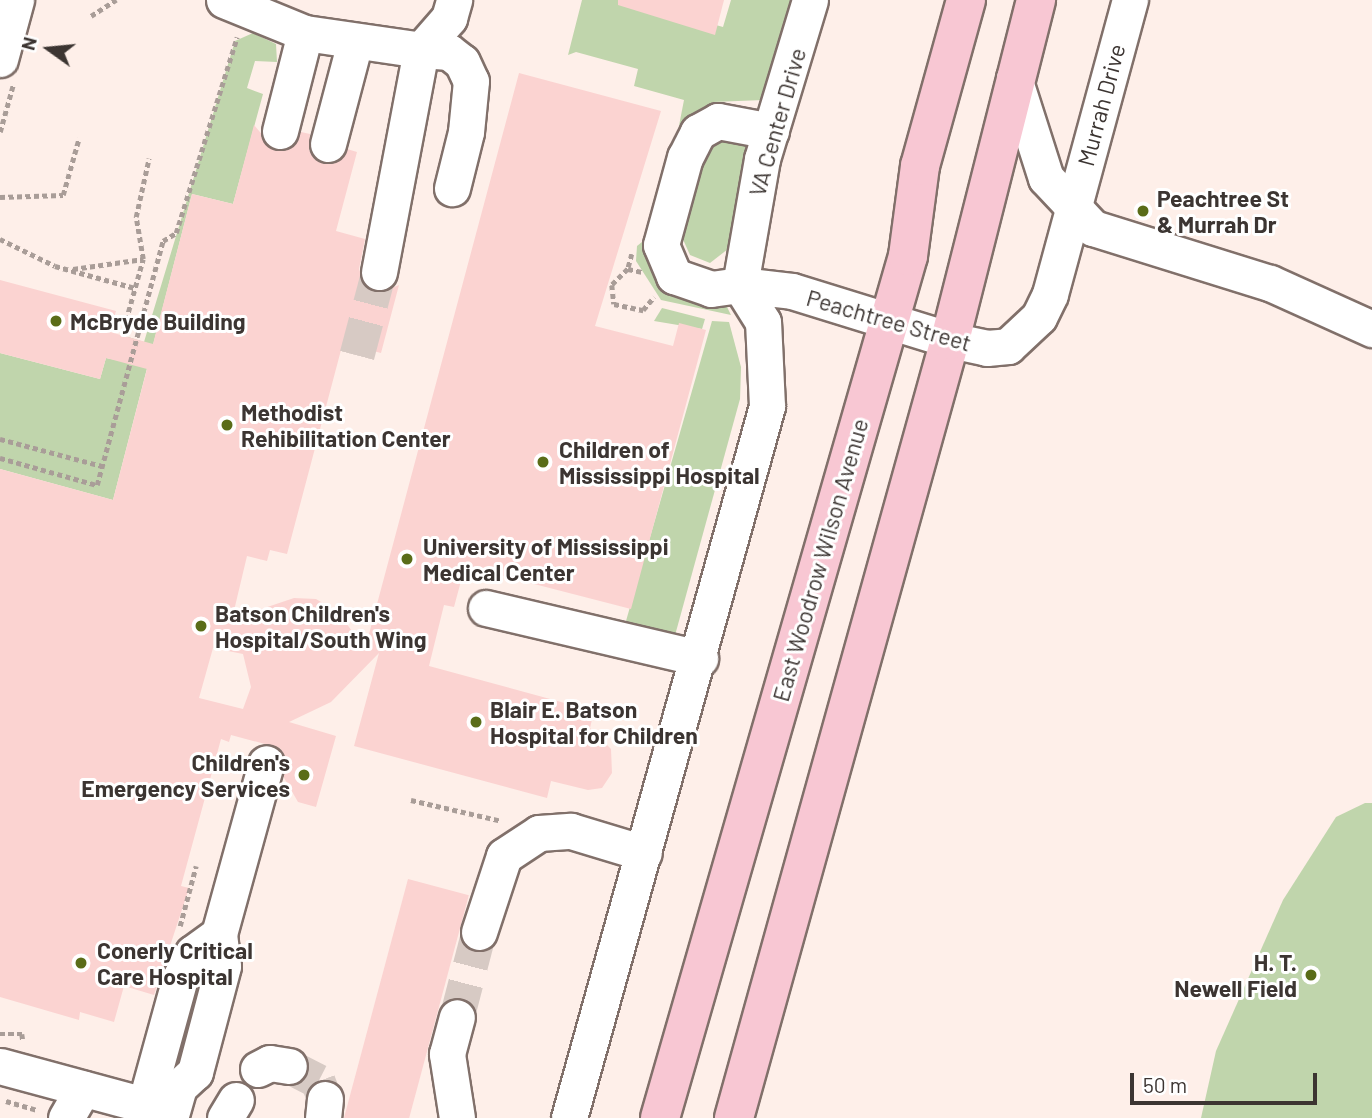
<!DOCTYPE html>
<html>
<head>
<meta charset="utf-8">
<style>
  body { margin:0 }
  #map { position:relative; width:1372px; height:1118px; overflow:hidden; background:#feefe9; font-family:Barlow,sans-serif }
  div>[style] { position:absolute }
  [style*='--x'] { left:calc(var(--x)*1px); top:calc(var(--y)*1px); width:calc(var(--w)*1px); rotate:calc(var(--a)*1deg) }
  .green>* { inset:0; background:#c0d5ac }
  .building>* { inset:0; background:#fbd3d1; transform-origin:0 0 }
  .minor-tunnel>* { height:35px; margin-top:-17.5px; transform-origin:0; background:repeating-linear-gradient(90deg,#d7cac4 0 35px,transparent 0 53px) }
  .path>* { height:4.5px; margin-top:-2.25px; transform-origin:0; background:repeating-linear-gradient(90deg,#a99d98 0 5px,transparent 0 8.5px) }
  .roads { filter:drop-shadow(2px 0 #81706a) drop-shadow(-2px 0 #81706a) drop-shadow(0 2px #81706a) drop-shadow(0 -2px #81706a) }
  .minor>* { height:35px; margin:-17.5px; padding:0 17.5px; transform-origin:17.5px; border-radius:17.5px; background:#fff }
  .major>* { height:38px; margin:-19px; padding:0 19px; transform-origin:19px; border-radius:19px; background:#f8c7d3 }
  .dots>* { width:19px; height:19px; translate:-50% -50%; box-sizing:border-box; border:4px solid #fff; border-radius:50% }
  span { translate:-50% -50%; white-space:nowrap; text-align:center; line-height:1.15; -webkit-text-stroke:6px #fff; paint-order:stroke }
  .street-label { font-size:23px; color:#3c3532 }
  .poi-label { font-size:23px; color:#3c3532; font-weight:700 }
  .left { translate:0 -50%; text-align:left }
  .right { translate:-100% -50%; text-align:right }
  .north { position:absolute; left:14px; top:14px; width:70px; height:70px; -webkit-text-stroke:5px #fff; paint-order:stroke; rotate:285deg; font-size:19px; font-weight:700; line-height:28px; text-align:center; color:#3c3532 }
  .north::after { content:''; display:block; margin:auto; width:24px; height:32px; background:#3c3532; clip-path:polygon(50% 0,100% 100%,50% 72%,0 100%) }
  .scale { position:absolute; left:1130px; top:1073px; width:187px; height:32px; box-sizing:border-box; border:4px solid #3c3532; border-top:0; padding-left:9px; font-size:21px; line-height:24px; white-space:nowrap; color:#3c3532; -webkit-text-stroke:5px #fff; paint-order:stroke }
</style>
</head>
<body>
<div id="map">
  <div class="green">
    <div style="clip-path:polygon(582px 0,626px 0,723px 27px,731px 0,799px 0,763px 100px,713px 102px,691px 116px,677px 136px,684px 100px,634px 86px,638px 69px,576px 52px,568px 55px)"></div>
    <div style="clip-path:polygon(253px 33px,276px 44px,277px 62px,255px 61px,247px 88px,263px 94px,233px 204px,192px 194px,113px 500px,0 469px,0 353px,100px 379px,106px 358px,116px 360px,122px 335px,144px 342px,235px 41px)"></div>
    <div style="clip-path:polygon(712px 136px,754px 143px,728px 249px,710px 263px,690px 255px,681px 235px,703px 149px)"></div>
    <div style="clip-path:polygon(647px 238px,726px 305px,731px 315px,661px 300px,636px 261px,637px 246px)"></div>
    <div style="clip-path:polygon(662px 308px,705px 319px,702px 329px,654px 321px)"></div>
    <div style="clip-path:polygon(712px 321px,729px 322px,741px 367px,740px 399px,674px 639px,624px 628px)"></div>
    <div style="clip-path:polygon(1365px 803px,1372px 803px,1372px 1118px,1201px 1118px,1216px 1051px,1283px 900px,1336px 817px)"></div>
  </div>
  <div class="building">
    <div style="clip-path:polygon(618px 0,724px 0,715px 35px,618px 5px)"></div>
    <div style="clip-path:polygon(evenodd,519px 73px,661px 111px,595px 326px,673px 346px,679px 323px,706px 330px,631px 609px,465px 566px,454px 607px,444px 605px,429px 666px,594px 711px,590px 728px,611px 749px,612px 773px,602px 788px,588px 790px,551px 781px,547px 798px,354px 746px,379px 653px,331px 702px,289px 722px,336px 736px,316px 807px,298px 802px,283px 776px,286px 759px,280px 748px,231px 735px,229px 742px,221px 739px,181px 886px,189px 888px,154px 995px,124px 986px,114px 1022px,80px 1012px,79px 1020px,0 997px,0 469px,113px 500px,147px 369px,106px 358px,100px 379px,0 353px,0 280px,116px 311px,110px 332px,153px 344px,192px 194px,233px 204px,254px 125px,276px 151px,294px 145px,301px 132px,310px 134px,309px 150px,324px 164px,342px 159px,347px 149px,357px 152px,336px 231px,365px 239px,359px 269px,366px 288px,385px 291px,399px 285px,381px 353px,373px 351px,372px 357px,341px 350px,287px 554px,270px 550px,267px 561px,247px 556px,232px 619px,294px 598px,316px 599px,338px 612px,365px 649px,519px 73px,213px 648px,243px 654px,251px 687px,243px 709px,199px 698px,213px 648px)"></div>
    <div style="left:408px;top:879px;width:63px;height:248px;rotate:15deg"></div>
  </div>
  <div class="minor-tunnel">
    <div style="--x:357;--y:355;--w:86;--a:-75.2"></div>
    <div style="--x:457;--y:1017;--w:88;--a:-75.5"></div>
    <div style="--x:289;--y:1066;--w:33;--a:27"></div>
    <div style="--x:318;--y:1081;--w:19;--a:69"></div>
  </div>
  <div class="path">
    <div style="--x:91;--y:16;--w:30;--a:-33"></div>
    <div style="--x:0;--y:132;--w:49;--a:-74.5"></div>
    <div style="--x:0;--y:197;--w:63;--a:-1.8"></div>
    <div style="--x:63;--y:195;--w:59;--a:-74.3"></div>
    <div style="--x:0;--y:239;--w:61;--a:26.1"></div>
    <div style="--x:55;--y:266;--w:83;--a:15.4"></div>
    <div style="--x:632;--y:254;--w:16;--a:105"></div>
    <div style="--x:628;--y:269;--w:23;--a:135"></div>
    <div style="--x:612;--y:285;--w:19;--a:84"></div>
    <div style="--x:614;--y:304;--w:30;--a:12"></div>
    <div style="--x:643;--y:310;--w:17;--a:-50"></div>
    <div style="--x:73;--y:269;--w:71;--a:-8.1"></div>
    <div style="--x:628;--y:269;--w:14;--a:12"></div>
    <div style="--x:141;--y:324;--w:16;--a:-165"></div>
    <div style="--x:126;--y:320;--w:63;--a:-74.4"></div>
    <div style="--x:143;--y:259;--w:43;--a:-99.5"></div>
    <div style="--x:136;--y:217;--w:60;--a:-77.6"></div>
    <div style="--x:0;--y:439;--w:106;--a:14.8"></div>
    <div style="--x:0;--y:458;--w:101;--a:15.6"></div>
    <div style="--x:97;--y:485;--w:253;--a:-74.9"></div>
    <div style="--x:163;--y:241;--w:15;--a:-32"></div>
    <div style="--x:176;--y:233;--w:205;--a:-72.7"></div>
    <div style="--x:411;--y:800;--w:93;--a:13"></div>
    <div style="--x:180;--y:926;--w:62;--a:-75.1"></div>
    <div style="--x:0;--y:1034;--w:22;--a:0"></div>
    <div style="--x:22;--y:1034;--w:7;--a:82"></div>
    <div style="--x:6;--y:1101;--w:33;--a:16"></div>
  </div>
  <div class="roads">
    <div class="minor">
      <div style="--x:224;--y:0;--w:87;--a:22.2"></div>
      <div style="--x:305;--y:33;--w:117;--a:8.3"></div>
      <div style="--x:421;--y:50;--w:226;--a:100.7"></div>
      <div style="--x:421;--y:50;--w:28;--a:4"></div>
      <div style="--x:449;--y:52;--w:16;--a:38"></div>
      <div style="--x:462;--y:62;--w:21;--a:65"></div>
      <div style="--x:471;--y:81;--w:51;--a:95.6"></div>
      <div style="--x:466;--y:132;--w:58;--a:104"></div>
      <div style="--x:421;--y:50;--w:43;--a:-48.8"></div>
      <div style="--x:449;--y:18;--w:19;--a:-74"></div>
      <div style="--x:0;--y:59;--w:61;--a:-74.8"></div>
      <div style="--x:1014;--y:78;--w:105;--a:72.3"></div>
      <div style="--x:1046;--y:178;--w:69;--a:46.8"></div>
      <div style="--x:1093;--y:228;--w:185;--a:17.3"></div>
      <div style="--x:1270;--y:283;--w:112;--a:24.3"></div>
      <div style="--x:280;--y:131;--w:101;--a:-75.7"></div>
      <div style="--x:771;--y:131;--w:54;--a:-169.3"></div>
      <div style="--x:718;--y:121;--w:23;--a:151"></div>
      <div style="--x:698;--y:132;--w:28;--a:117"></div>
      <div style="--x:685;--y:157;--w:91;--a:105.3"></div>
      <div style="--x:661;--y:245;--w:34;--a:67"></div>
      <div style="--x:674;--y:276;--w:39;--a:19"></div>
      <div style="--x:711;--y:289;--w:29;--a:-8"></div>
      <div style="--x:740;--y:285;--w:52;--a:6.6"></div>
      <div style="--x:792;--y:291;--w:165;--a:17.2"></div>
      <div style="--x:950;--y:340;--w:38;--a:12"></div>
      <div style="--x:987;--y:348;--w:21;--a:-5"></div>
      <div style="--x:1008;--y:346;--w:42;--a:-43.1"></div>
      <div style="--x:1039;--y:317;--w:25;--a:-64"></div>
      <div style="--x:1050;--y:294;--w:305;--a:-74.8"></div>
      <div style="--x:328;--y:144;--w:106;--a:-75.2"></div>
      <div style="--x:740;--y:285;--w:128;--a:-80.1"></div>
      <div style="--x:762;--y:159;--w:166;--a:-73.2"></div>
      <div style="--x:486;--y:608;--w:220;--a:13.2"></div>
      <div style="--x:479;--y:932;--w:80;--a:-71.8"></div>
      <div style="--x:504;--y:856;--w:42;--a:-33.3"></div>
      <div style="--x:539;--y:833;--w:32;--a:-4"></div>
      <div style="--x:571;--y:831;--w:76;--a:16.8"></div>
      <div style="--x:207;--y:954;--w:23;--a:-59"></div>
      <div style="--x:219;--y:934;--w:177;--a:-74.6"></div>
      <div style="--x:0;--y:1066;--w:173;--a:15.1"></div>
      <div style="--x:258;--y:1069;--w:13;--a:-27"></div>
      <div style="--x:270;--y:1063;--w:19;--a:9"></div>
      <div style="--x:145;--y:1105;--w:132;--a:-74.6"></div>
      <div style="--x:180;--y:978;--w:28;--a:-63"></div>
      <div style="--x:193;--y:953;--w:32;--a:-36"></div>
      <div style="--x:219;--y:934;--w:32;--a:83"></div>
      <div style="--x:223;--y:966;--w:110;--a:104.8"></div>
      <div style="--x:195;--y:1072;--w:22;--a:137"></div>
      <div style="--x:179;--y:1087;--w:26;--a:106"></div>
      <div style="--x:66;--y:1118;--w:34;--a:-60"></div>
      <div style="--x:225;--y:1118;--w:21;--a:-59"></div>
      <div style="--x:323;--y:1118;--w:19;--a:-84"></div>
      <div style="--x:457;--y:1118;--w:65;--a:-98.9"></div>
      <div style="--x:447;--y:1054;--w:38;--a:-75"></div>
      <div style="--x:569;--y:1118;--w:739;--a:-74.46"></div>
      <div style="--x:767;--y:406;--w:84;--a:-92.7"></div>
      <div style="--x:763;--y:322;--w:44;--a:-121.9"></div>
    </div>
    <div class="major">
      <div style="--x:660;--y:1118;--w:897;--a:-73.95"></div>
      <div style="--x:908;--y:256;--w:91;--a:-82.4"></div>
      <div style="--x:920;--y:166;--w:172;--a:-74.5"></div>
      <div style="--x:734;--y:1118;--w:807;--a:-74.48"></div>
      <div style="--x:950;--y:340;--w:351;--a:-75.8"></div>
    </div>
  </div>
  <div class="dots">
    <div style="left:1143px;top:211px;background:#5a6c18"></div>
    <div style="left:56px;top:321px;background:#5a6c18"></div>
    <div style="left:227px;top:425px;background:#5a6c18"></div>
    <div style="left:543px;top:462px;background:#5a6c18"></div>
    <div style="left:407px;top:559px;background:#5a6c18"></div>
    <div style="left:201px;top:626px;background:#5a6c18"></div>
    <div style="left:476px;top:722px;background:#5a6c18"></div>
    <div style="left:304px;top:775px;background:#5a6c18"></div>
    <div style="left:81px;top:963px;background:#5a6c18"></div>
    <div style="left:1311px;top:975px;background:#5a6c18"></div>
  </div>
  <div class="street-label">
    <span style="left:1101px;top:105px;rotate:-75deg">Murrah Drive</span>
    <span style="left:777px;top:122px;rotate:-74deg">VA Center Drive</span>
    <span style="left:889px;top:320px;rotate:16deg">Peachtree Street</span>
    <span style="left:820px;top:560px;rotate:-74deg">East Woodrow Wilson Avenue</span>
  </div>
  <div class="poi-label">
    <span class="left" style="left:1157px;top:211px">Peachtree St<br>&amp; Murrah Dr</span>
    <span class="left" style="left:70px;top:321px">McBryde Building</span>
    <span class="left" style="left:241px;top:425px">Methodist<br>Rehibilitation Center</span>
    <span class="left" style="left:559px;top:462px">Children of<br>Mississippi Hospital</span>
    <span class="left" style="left:423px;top:559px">University of Mississippi<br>Medical Center</span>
    <span class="left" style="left:215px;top:626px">Batson Children's<br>Hospital/South Wing</span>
    <span class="left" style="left:490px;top:722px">Blair E. Batson<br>Hospital for Children</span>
    <span class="right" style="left:290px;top:775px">Children's<br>Emergency Services</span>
    <span class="left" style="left:97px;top:963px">Conerly Critical<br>Care Hospital</span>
    <span class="right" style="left:1297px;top:975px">H. T.<br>Newell Field</span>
  </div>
  <div class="north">N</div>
  <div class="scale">50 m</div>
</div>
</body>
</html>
